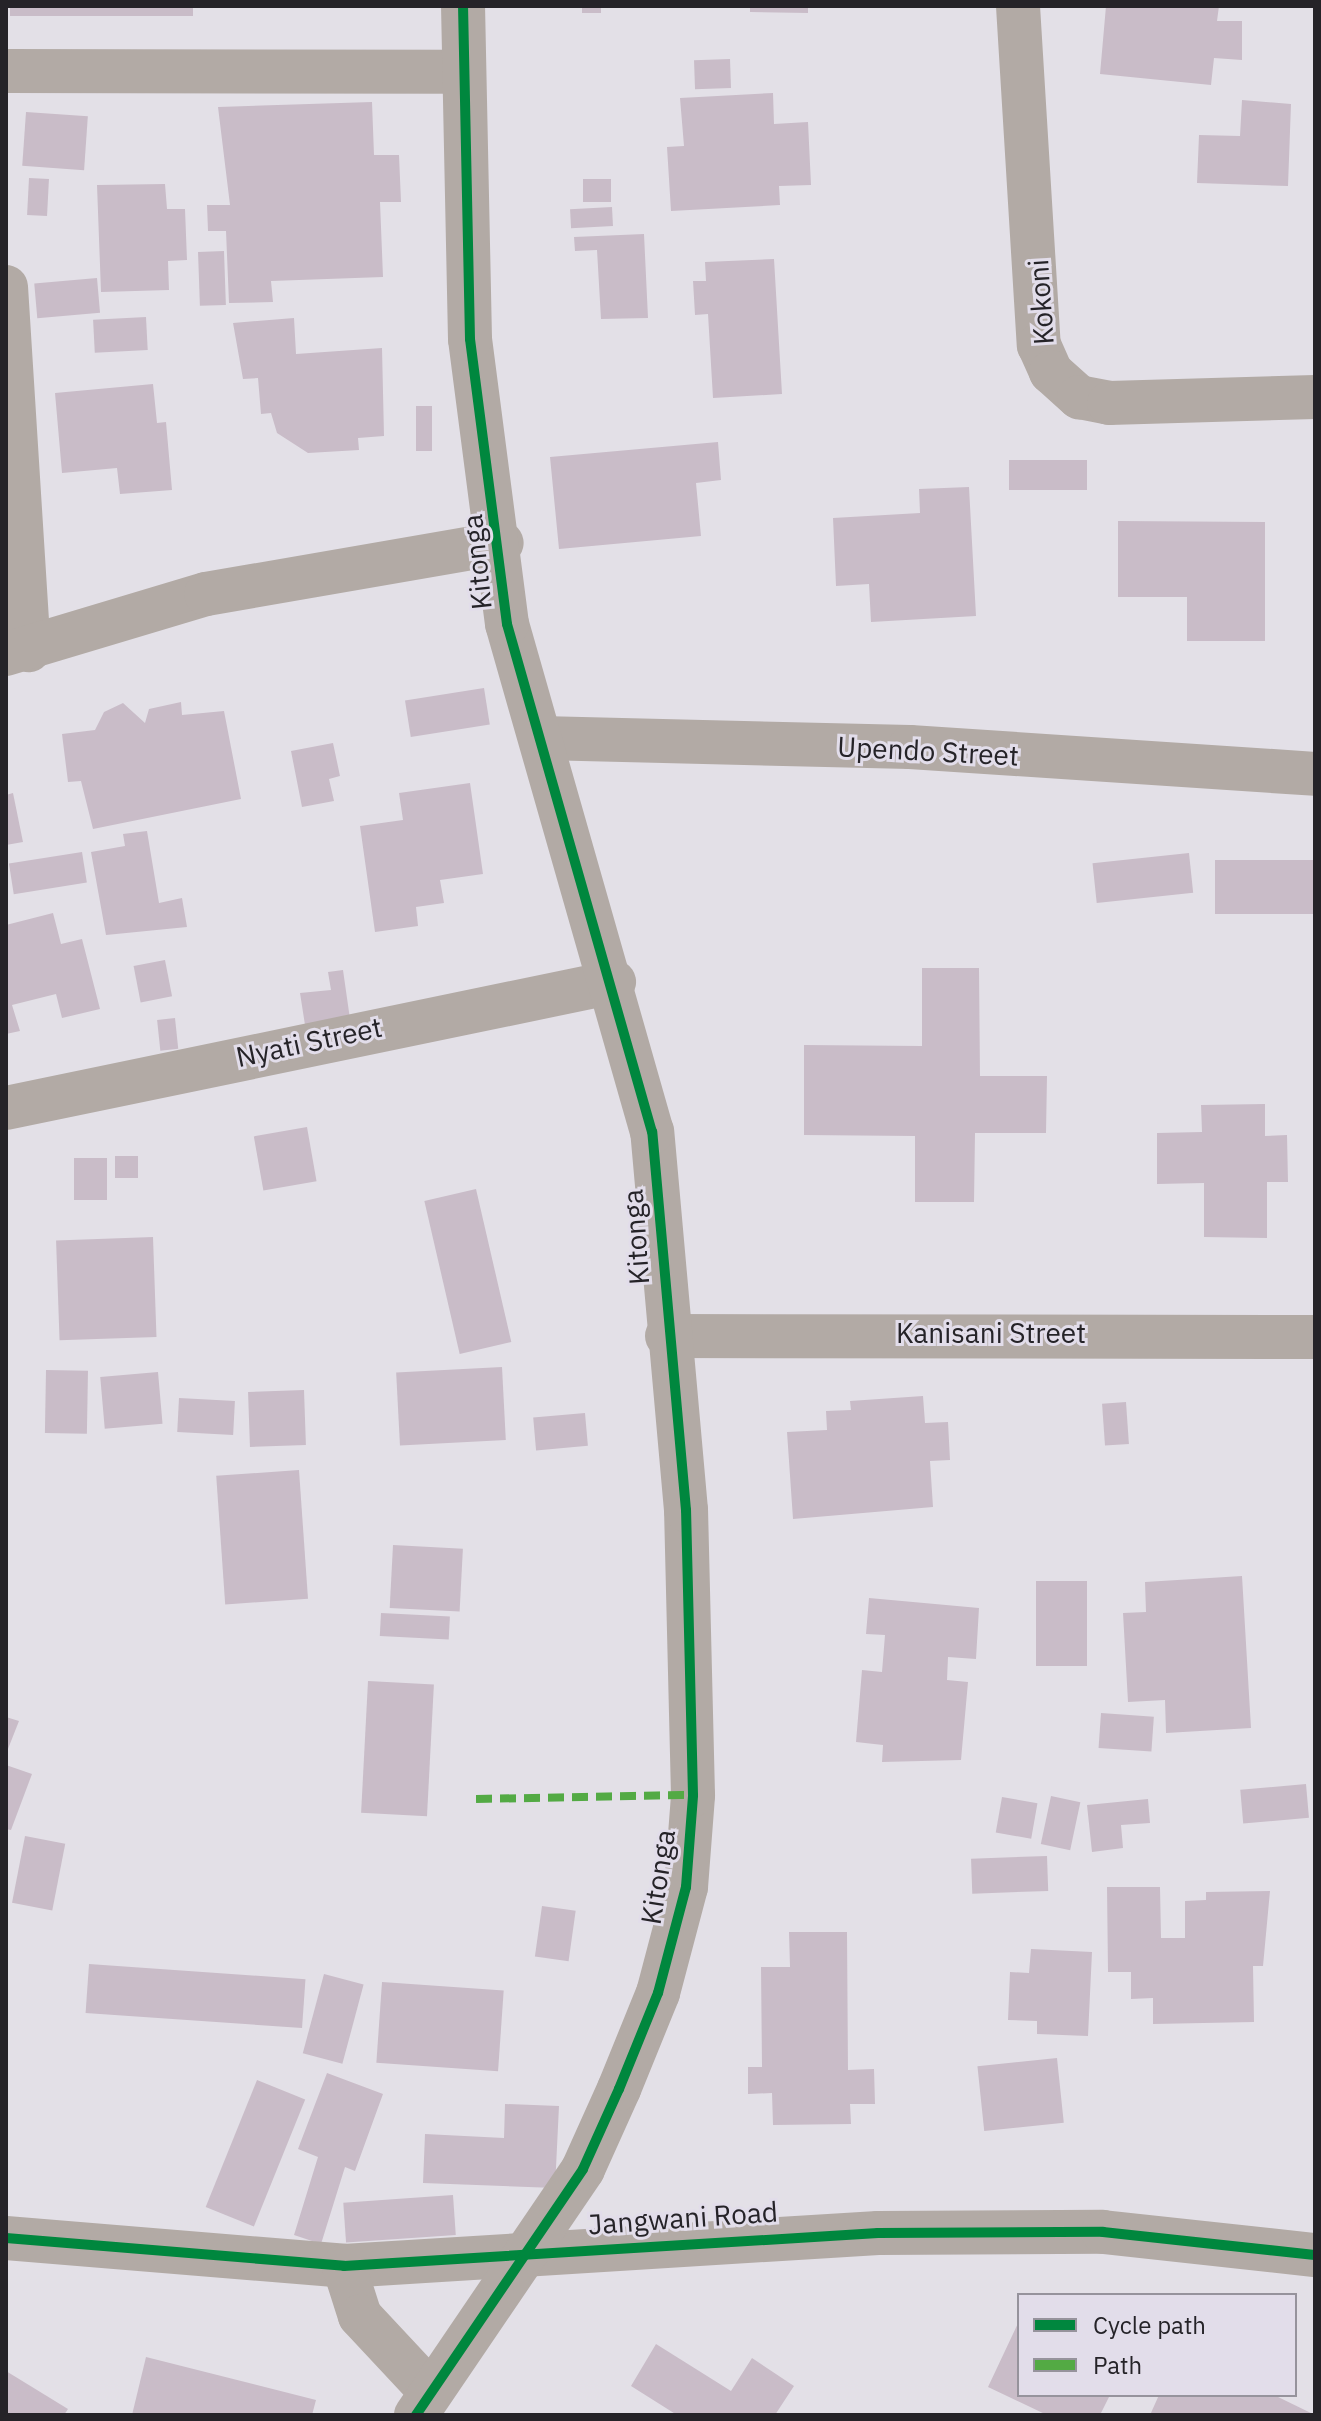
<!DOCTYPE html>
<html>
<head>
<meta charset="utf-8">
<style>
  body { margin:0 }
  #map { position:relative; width:1321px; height:2421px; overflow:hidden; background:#e3e0e7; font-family:"IBM Plex Sans",sans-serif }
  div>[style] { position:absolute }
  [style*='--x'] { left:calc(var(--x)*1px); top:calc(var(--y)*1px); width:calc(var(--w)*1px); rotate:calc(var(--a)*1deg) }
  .building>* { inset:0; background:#c9bcc8; transform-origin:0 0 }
  .minor>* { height:44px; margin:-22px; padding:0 22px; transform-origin:22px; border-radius:22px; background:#b2aaa5 }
  .quiet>* { height:8px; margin-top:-4px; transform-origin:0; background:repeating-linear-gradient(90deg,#53aa44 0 16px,transparent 0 24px) }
  .cycleway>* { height:10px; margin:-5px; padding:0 5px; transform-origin:5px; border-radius:5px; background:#00873e }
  span { translate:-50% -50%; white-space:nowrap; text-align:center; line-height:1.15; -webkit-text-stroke:6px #e2ddea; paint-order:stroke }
  .street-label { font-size:28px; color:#252328 }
  .frame { position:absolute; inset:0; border:8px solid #252328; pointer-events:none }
  .legend { position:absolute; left:1017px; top:2293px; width:280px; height:104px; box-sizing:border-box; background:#e2ddea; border:2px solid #96939c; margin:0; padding:10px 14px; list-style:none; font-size:24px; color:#252328 }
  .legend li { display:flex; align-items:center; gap:16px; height:40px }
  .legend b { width:40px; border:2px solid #96939c }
</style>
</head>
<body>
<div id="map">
  <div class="building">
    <div style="left:10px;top:6px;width:183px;height:10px"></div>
    <div style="left:582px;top:6px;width:19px;height:7px"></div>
    <div style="clip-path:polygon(750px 6px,808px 6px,808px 13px,750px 12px)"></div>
    <div style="clip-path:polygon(1106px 6px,1219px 6px,1217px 21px,1242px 21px,1242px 60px,1214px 58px,1211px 85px,1100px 74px)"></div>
    <div style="left:730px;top:59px;width:29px;height:36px;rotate:88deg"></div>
    <div style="clip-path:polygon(773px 93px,774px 124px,808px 122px,811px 185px,779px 186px,780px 205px,671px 211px,667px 147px,684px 146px,680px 98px)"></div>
    <div style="clip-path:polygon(1242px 100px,1291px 104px,1288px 186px,1197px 183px,1199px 135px,1240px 136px)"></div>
    <div style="clip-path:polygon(372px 102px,374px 155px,399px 155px,401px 202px,380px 202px,383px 277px,271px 281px,273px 302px,229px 303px,226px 231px,208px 231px,207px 205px,230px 205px,218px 107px)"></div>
    <div style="left:26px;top:112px;width:62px;height:54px;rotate:4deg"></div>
    <div style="left:29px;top:178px;width:20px;height:37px;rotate:3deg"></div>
    <div style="left:611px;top:179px;width:23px;height:28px;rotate:90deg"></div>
    <div style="clip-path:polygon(165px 184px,167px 209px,185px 209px,187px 260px,168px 261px,169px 290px,101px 292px,97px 185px)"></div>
    <div style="left:612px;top:207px;width:19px;height:42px;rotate:87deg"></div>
    <div style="clip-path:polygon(644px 234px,648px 318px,601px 319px,597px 250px,575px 251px,574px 237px)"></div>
    <div style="left:224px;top:251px;width:54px;height:26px;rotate:88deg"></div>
    <div style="clip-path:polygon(774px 259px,782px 394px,713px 398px,708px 314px,695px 315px,693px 281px,706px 281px,705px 262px)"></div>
    <div style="left:97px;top:278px;width:35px;height:63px;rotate:85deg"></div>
    <div style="left:146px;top:317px;width:33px;height:53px;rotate:87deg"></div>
    <div style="clip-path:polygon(294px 318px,296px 354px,382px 348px,384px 436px,358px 438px,359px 450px,308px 453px,277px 433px,271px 413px,261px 414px,258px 378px,243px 379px,233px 323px)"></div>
    <div style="clip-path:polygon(153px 384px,157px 423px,166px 422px,172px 490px,120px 494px,117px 468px,62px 473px,55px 393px)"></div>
    <div style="left:416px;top:406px;width:16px;height:45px"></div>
    <div style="clip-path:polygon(718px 442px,721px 480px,696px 483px,701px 536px,559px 549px,550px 457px)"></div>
    <div style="left:1009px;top:460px;width:78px;height:30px"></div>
    <div style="clip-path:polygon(969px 487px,976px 616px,871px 622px,869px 584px,836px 586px,833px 518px,920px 513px,919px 489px)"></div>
    <div style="clip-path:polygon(1118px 521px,1265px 522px,1265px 641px,1187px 641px,1187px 597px,1118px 597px)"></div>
    <div style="left:484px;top:688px;width:37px;height:80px;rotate:81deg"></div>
    <div style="clip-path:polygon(181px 702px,182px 715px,224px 711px,241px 799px,93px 829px,81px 781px,68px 782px,62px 734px,95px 730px,104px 712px,123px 703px,145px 723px,149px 709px)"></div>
    <div style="clip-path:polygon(333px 743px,340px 776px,329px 779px,334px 801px,302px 807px,291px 751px)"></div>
    <div style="clip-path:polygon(470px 783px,483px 874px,440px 880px,444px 903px,416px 907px,418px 926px,375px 932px,360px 826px,403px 820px,399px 793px)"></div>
    <div style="clip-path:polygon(13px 793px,23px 842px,6px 845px,6px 795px)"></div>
    <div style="clip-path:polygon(147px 831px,159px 903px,182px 898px,187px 927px,106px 935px,91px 852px,125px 846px,123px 834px)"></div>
    <div style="left:82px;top:852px;width:31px;height:74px;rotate:81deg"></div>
    <div style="left:1189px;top:853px;width:40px;height:97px;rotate:84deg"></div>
    <div style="left:1315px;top:860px;width:54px;height:100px;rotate:90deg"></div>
    <div style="clip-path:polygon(53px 913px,61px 944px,82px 939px,100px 1009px,62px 1018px,56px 994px,12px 1005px,20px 1031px,6px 1034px,6px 925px)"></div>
    <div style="left:165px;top:960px;width:37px;height:32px;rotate:79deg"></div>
    <div style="clip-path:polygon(922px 968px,979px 968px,980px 1076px,1047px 1076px,1046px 1133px,975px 1133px,974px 1202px,915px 1202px,915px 1136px,804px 1135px,804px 1045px,922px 1046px)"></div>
    <div style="clip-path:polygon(343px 970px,350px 1019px,305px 1025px,300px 993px,331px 990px,328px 972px)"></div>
    <div style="left:175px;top:1018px;width:31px;height:18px;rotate:84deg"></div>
    <div style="clip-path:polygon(1265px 1104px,1265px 1136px,1287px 1135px,1288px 1182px,1267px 1182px,1267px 1238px,1204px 1237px,1204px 1183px,1157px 1184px,1157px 1133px,1202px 1132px,1201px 1105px)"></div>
    <div style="left:307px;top:1127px;width:55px;height:54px;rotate:80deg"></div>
    <div style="left:115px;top:1156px;width:23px;height:22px"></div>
    <div style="left:74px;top:1158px;width:33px;height:42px"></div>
    <div style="left:476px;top:1189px;width:157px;height:53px;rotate:77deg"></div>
    <div style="left:153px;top:1237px;width:100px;height:97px;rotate:88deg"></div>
    <div style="left:502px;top:1367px;width:73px;height:106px;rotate:87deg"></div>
    <div style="left:46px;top:1370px;width:42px;height:63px;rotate:1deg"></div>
    <div style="left:158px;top:1372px;width:52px;height:58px;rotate:85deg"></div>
    <div style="left:304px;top:1390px;width:55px;height:56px;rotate:88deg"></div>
    <div style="clip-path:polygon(923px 1396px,925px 1423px,948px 1422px,950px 1460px,930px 1461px,933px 1507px,793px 1519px,787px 1432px,827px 1430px,826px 1411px,851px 1410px,850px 1401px)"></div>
    <div style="left:179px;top:1398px;width:56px;height:34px;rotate:3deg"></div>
    <div style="left:1126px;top:1402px;width:42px;height:24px;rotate:86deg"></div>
    <div style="left:585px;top:1413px;width:33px;height:52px;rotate:85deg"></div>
    <div style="left:299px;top:1470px;width:129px;height:83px;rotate:86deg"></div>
    <div style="left:393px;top:1545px;width:70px;height:63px;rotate:3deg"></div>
    <div style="clip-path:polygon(1242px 1576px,1251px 1728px,1166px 1733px,1165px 1700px,1128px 1702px,1123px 1613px,1146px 1612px,1145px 1582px)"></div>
    <div style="left:1036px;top:1581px;width:51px;height:85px"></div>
    <div style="clip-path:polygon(869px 1598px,979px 1608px,976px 1659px,948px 1657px,947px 1680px,968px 1682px,961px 1760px,882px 1762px,883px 1745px,856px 1742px,862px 1670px,882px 1672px,885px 1635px,866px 1634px)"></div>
    <div style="left:381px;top:1613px;width:69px;height:23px;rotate:3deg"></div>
    <div style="left:368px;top:1681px;width:66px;height:132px;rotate:3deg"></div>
    <div style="left:1101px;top:1713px;width:53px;height:35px;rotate:4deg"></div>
    <div style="clip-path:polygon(6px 1717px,19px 1721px,6px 1754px)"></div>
    <div style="clip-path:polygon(6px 1765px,32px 1774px,11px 1830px,6px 1829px)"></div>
    <div style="left:1306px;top:1784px;width:34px;height:66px;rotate:85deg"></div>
    <div style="left:1051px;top:1796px;width:30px;height:49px;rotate:12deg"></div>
    <div style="left:1002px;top:1797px;width:36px;height:36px;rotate:10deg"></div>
    <div style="clip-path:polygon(1148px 1799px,1150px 1823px,1121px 1825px,1123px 1848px,1092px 1852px,1087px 1805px)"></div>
    <div style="left:25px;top:1836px;width:41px;height:68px;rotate:11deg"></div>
    <div style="left:1047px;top:1856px;width:35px;height:76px;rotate:88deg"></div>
    <div style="clip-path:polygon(1107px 1887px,1160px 1887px,1161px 1938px,1185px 1938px,1185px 1901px,1206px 1900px,1206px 1892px,1270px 1891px,1263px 1966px,1253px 1966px,1254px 2022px,1153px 2024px,1153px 1998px,1131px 1999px,1131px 1972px,1108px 1972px)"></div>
    <div style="left:542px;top:1906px;width:34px;height:51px;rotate:8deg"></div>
    <div style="clip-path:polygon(789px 1932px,847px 1932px,848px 2070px,874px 2069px,875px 2104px,850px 2104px,851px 2124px,773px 2125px,772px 2093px,748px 2094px,748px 2067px,762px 2067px,761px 1967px,790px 1967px)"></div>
    <div style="clip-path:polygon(1031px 1949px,1092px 1952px,1088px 2036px,1037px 2034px,1037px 2021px,1008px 2020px,1010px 1972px,1029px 1973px)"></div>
    <div style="left:89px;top:1964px;width:217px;height:49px;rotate:4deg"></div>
    <div style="left:324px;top:1974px;width:41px;height:82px;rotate:15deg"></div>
    <div style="left:382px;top:1982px;width:122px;height:81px;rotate:4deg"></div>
    <div style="left:1057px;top:2058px;width:65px;height:80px;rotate:84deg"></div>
    <div style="clip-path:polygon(327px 2073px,383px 2094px,355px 2171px,345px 2167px,321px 2244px,294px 2235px,318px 2157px,298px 2149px)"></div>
    <div style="left:257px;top:2080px;width:52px;height:137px;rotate:22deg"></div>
    <div style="clip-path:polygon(505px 2104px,559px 2106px,555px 2188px,423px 2183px,425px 2134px,504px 2138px)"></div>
    <div style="left:453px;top:2195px;width:40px;height:110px;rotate:86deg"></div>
    <div style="clip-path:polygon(1019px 2321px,1019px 2395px,1110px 2395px,1100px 2415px,1047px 2415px,988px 2387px)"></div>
    <div style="clip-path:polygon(656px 2344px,731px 2391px,752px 2358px,794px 2386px,775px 2415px,677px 2415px,631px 2386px)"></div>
    <div style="clip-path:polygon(146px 2357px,316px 2400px,312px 2415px,132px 2415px)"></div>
    <div style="clip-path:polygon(6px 2371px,68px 2409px,64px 2415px,6px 2415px)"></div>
    <div style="clip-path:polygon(1159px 2395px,1274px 2395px,1315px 2415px,1150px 2415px)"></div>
  </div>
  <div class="minor">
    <div style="--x:1018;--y:6;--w:340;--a:86.5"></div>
    <div style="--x:1039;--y:345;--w:30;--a:66"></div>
    <div style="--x:1051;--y:372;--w:38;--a:42"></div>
    <div style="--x:1079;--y:397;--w:31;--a:11"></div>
    <div style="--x:1109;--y:403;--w:206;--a:-1.7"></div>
    <div style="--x:6;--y:71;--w:456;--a:0.1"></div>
    <div style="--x:6;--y:287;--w:364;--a:86.4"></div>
    <div style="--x:6;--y:654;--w:209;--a:-16.7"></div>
    <div style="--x:206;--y:594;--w:300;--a:-9.8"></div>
    <div style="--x:541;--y:738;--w:369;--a:1.4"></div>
    <div style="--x:910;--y:747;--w:406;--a:3.8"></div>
    <div style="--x:6;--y:1108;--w:621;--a:-11.71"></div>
    <div style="--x:667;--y:1336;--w:648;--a:0.09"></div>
    <div style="--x:6;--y:2238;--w:339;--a:4.7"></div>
    <div style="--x:344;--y:2266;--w:535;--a:-3.54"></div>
    <div style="--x:878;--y:2233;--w:225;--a:-0.3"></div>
    <div style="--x:1103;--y:2232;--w:213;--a:6.2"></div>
    <div style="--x:344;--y:2266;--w:52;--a:72.3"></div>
    <div style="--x:360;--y:2316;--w:101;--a:47"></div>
    <div style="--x:416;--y:2415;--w:297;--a:-55.8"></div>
    <div style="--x:583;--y:2169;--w:88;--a:-65.8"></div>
    <div style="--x:619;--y:2089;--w:104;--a:-67.9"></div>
    <div style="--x:658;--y:1993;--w:110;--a:-75.2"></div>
    <div style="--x:686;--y:1887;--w:92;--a:-85.6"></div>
    <div style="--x:693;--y:1795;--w:285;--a:-91.4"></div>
    <div style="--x:686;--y:1510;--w:380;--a:-95.1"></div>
    <div style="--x:652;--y:1132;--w:528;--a:-105.93"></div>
    <div style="--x:507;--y:624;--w:287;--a:-97.4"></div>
    <div style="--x:470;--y:339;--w:333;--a:-91.2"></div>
  </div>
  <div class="quiet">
    <div style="--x:476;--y:1799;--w:217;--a:-1.1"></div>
  </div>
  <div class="cycleway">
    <div style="--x:6;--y:2238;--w:339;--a:4.7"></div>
    <div style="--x:344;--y:2266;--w:535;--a:-3.54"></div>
    <div style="--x:878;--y:2233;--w:225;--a:-0.3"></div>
    <div style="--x:1103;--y:2232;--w:213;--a:6.2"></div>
    <div style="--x:416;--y:2415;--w:297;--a:-55.8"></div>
    <div style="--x:583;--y:2169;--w:88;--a:-65.8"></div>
    <div style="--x:619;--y:2089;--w:104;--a:-67.9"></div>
    <div style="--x:658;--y:1993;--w:110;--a:-75.2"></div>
    <div style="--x:686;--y:1887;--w:92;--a:-85.6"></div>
    <div style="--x:693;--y:1795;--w:285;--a:-91.4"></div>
    <div style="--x:686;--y:1510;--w:380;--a:-95.1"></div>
    <div style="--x:652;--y:1132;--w:528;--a:-105.93"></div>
    <div style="--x:507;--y:624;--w:287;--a:-97.4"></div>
    <div style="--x:470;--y:339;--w:333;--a:-91.2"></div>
  </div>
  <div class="street-label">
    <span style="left:1041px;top:302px;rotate:-94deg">Kokoni</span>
    <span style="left:477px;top:562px;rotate:-96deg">Kitonga</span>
    <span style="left:928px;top:751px;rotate:3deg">Upendo Street</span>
    <span style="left:309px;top:1042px;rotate:-12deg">Nyati Street</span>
    <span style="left:636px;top:1237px;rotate:-94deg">Kitonga</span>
    <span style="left:991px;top:1333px">Kanisani Street</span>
    <span style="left:658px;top:1877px;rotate:-81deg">Kitonga</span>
    <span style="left:683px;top:2218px;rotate:-4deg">Jangwani Road</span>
  </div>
  <div class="frame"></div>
  <ul class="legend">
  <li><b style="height:10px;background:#00873e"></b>Cycle path</li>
  <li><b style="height:10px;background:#53aa44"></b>Path</li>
  </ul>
</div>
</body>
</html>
